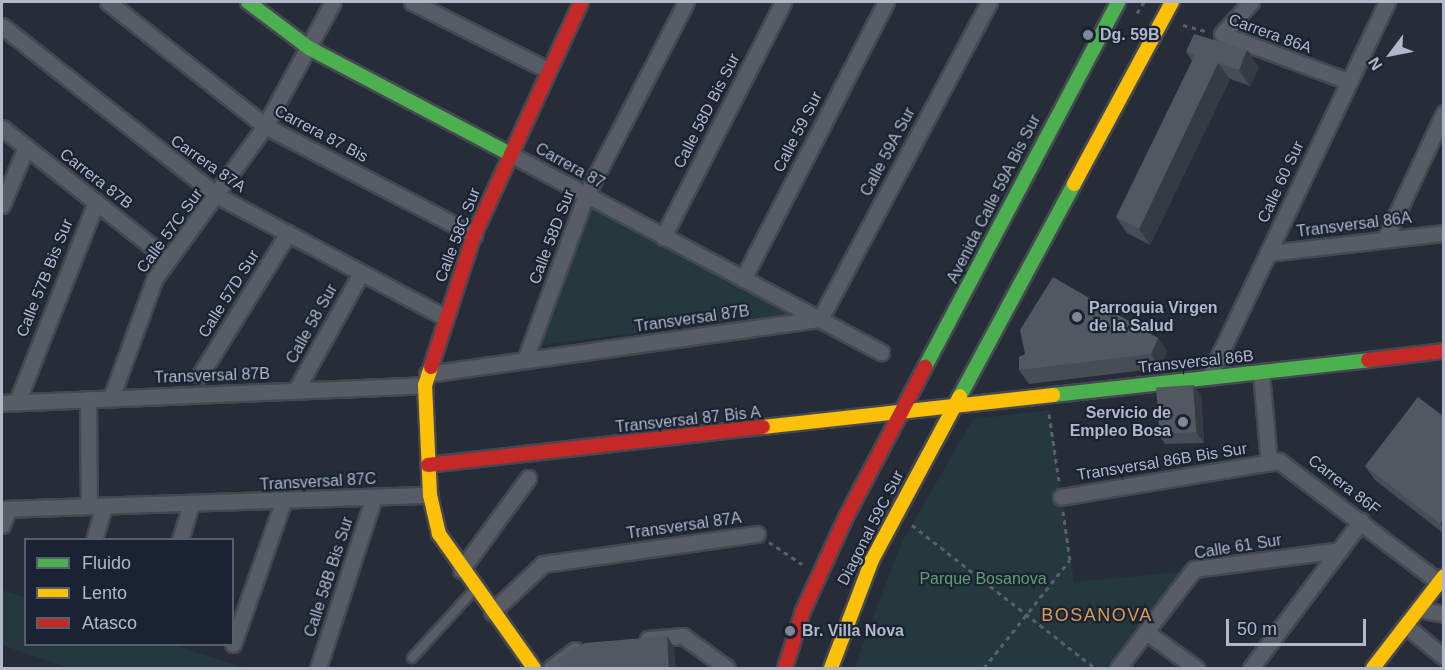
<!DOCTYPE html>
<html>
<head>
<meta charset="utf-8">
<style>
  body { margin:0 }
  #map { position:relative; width:1445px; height:670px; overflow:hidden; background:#272d38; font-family:Arial,sans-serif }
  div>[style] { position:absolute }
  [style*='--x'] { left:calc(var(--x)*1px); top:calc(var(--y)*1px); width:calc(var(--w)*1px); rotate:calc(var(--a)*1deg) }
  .green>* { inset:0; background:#24383e }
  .path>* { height:3px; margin-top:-1.5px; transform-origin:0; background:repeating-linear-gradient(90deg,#5a6069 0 4.5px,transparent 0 9px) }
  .roads { filter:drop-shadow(2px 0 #444850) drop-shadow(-2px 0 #444850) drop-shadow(0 2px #444850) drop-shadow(0 -2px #444850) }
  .lane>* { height:8px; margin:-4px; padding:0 4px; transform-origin:4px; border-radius:4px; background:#585c65 }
  .street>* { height:15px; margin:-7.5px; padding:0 7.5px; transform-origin:7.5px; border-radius:7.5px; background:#585c65 }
  .fast>* { height:14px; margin:-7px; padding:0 7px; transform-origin:7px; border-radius:7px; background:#4caf50 }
  .slow>* { height:14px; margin:-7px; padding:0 7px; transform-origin:7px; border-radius:7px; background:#ffc107 }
  .jam>* { height:14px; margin:-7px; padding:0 7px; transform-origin:7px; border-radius:7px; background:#c62828 }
  .wall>* { inset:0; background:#474c56 }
  .shaded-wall>* { inset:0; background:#353b45 }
  .building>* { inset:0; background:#525862; transform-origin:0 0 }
  .dots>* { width:16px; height:16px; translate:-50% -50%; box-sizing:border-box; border:3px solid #1a2332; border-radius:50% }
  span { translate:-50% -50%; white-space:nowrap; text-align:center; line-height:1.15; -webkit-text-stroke:4.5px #1a2332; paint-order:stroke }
  .street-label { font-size:16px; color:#b0b8c9 }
  .poi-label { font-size:16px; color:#b0b8c9; font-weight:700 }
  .left { translate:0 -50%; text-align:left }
  .right { translate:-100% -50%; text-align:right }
  .park-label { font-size:16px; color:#659c75 }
  .neighbourhood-label { font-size:18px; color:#dd9a57; letter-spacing:1.5px }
  .frame { position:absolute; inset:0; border:3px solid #b0b8c9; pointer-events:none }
  .legend { position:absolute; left:24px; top:538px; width:210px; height:108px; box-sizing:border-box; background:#1a2332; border:2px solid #565f6e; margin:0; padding:8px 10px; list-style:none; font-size:18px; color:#b0b8c9 }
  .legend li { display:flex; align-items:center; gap:12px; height:30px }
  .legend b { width:30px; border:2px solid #565f6e }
  .north { position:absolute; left:1361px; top:24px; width:60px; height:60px; -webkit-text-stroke:4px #1a2332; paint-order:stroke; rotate:238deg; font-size:16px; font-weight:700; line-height:24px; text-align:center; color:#b0b8c9 }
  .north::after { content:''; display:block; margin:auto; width:21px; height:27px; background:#b0b8c9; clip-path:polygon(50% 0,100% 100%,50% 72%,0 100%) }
  .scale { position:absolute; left:1226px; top:619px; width:140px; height:27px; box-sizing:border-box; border:3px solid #b0b8c9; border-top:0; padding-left:8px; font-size:18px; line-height:21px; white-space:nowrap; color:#b0b8c9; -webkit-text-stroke:4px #1a2332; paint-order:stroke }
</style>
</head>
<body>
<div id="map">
  <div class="green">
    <div style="clip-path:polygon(586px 203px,793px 313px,539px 345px)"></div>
    <div style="clip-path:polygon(1049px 410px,1074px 582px,1181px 572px,1106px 668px,854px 668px,901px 544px,973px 419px)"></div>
    <div style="clip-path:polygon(2px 590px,25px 597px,26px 644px,172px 645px,246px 668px,69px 668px,2px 645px)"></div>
  </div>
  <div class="path">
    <div style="--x:1137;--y:13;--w:13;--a:-58"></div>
    <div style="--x:1183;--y:25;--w:23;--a:15"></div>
    <div style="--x:1049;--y:414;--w:68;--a:81.5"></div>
    <div style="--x:912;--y:525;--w:232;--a:38"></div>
    <div style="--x:769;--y:542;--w:40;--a:34"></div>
    <div style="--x:984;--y:668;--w:138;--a:-51.5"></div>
    <div style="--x:1070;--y:560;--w:49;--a:-98.3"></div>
  </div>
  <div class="roads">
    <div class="lane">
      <div style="--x:412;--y:658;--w:93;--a:-47.6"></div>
    </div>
    <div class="street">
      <div style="--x:108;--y:2;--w:200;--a:38.3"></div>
      <div style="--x:265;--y:126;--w:236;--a:27.5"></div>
      <div style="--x:412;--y:2;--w:150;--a:26.6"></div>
      <div style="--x:1251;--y:2;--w:43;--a:132.2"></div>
      <div style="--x:1222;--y:34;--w:134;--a:20.5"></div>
      <div style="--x:2;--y:26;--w:275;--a:38.2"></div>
      <div style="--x:218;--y:196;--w:257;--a:28.1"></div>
      <div style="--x:2;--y:128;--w:211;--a:38.3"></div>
      <div style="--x:508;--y:153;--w:423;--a:28.1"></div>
      <div style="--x:2;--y:205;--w:63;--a:-67.5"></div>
      <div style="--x:663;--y:237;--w:264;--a:-62.9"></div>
      <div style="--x:1385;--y:239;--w:139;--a:-64.9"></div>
      <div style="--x:1268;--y:253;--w:177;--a:-6.5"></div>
      <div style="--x:743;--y:279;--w:312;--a:-62.7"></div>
      <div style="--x:525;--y:360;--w:176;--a:-69.7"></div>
      <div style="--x:586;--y:195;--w:217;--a:-62.6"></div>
      <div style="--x:1261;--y:372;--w:91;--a:85"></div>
      <div style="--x:427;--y:374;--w:397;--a:-8"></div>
      <div style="--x:820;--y:319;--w:359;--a:-61.9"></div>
      <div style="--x:200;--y:375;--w:167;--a:-58.2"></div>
      <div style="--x:1209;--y:377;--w:415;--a:-64.6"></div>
      <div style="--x:296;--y:390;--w:132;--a:-60.9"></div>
      <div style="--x:111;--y:398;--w:128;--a:-69.9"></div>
      <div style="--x:155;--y:278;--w:188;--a:-54.1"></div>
      <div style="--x:265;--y:126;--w:141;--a:-61.3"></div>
      <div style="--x:88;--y:399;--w:107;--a:89.5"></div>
      <div style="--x:17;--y:402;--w:215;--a:-68.4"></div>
      <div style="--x:2;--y:403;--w:423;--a:-2.4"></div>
      <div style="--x:1061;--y:497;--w:221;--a:-9.4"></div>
      <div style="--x:1279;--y:461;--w:201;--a:37.1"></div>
      <div style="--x:2;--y:509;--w:428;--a:-1.9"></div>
      <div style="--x:2;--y:525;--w:17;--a:-69"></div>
      <div style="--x:94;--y:540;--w:35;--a:-74"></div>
      <div style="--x:180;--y:540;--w:38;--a:-73"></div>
      <div style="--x:461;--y:570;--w:114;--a:-53.9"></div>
      <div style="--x:1418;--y:609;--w:26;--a:11"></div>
      <div style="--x:492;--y:612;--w:70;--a:-43.3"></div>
      <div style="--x:543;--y:564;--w:216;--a:-8"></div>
      <div style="--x:1406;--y:626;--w:49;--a:39.2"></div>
      <div style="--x:1146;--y:632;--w:62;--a:35.8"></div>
      <div style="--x:648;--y:639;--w:35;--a:-5"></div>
      <div style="--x:683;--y:636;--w:54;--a:36"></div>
      <div style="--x:233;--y:644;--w:151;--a:-70.6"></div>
      <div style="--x:318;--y:668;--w:180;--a:-71.9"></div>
      <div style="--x:551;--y:668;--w:30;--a:-37"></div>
      <div style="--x:1118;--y:668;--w:125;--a:-52.5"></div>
      <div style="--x:1194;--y:569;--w:147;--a:-7.4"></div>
      <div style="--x:1251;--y:668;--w:184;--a:-53.2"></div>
    </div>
    <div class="fast">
      <div style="--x:248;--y:2;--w:76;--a:37"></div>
      <div style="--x:309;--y:48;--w:225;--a:27.8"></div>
      <div style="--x:925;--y:367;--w:413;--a:-62.1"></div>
      <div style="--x:1053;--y:395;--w:317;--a:-6.3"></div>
      <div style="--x:960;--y:396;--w:241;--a:-61.7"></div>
    </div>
    <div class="slow">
      <div style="--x:1074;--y:184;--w:207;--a:-61.7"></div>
      <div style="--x:431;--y:367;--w:19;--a:108"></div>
      <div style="--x:425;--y:385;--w:110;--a:87.4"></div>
      <div style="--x:430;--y:495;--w:40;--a:77"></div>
      <div style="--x:439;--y:534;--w:164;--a:54.7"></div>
      <div style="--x:763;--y:427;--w:292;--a:-6.3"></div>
      <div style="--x:831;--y:668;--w:116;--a:-69.2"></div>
      <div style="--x:872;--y:560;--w:186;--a:-61.8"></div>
      <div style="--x:1373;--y:668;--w:116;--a:-52.3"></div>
    </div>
    <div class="jam">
      <div style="--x:1368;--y:360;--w:77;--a:-6.8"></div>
      <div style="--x:431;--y:367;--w:139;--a:-72"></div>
      <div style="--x:474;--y:235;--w:256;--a:-65.3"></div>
      <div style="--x:428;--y:465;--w:337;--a:-6.5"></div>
      <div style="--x:785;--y:668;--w:60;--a:-72.5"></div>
      <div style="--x:803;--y:611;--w:103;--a:-65.4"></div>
      <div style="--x:846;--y:517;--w:170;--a:-62.2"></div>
    </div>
  </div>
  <div class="wall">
    <div style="clip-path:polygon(1186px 52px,1259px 67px,1250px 86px,1230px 79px,1150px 245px,1127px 233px,1116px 217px,1192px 61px)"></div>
    <div style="clip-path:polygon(1158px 338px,1167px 351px,1161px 368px,1029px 384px,1019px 370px)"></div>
    <div style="clip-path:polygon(1193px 385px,1201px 396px,1204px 443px,1165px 444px,1158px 433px)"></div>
    <div style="clip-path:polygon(1443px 416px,1443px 533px,1375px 480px,1365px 466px)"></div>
  </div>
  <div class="shaded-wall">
    <div style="clip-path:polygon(1247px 50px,1259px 67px,1250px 86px,1239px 70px)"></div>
    <div style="clip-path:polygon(1218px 63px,1230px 79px,1150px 245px,1139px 229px)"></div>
    <div style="clip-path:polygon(1158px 338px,1167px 351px,1161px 368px,1151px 354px)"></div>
    <div style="clip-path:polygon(1193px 385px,1201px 396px,1204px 443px,1196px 432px)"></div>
    <div style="clip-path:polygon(1443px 520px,1443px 528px,1440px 524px)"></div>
    <div style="clip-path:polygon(667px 636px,674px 647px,676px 669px,669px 669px)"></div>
  </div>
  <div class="building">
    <div style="clip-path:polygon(1194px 34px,1247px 50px,1239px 70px,1218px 63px,1139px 229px,1116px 217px,1195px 55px,1186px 52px)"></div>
    <div style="clip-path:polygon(1053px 277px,1158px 338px,1151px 354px,1019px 370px,1019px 357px,1025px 354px,1020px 330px)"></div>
    <div style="left:1193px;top:385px;width:47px;height:37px;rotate:86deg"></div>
    <div style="clip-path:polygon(1418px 397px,1443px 416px,1443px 520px,1440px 524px,1365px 466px)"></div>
    <div style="clip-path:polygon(667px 636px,669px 669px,563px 669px,557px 660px,585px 643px)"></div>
  </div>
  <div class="dots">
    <div style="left:1088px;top:35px;background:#808796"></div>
    <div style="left:1077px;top:317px;background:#808796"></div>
    <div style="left:1183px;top:422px;background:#808796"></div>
    <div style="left:790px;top:631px;background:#808796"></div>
  </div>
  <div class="street-label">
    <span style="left:1270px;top:34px;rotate:20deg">Carrera 86A</span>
    <span style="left:707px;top:111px;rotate:-63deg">Calle 58D Bis Sur</span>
    <span style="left:798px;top:132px;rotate:-63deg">Calle 59 Sur</span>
    <span style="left:321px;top:134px;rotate:28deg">Carrera 87 Bis</span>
    <span style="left:888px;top:152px;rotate:-62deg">Calle 59A Sur</span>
    <span style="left:208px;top:164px;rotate:35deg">Carrera 87A</span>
    <span style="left:570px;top:166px;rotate:29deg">Carrera 87</span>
    <span style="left:96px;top:179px;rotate:38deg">Carrera 87B</span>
    <span style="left:1281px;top:182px;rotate:-65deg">Calle 60 Sur</span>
    <span style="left:994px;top:199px;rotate:-63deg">Avenida Calle 59A Bis Sur</span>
    <span style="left:1354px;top:225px;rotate:-7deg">Transversal 86A</span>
    <span style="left:170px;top:231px;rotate:-54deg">Calle 57C Sur</span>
    <span style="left:458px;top:235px;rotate:-69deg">Calle 58C Sur</span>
    <span style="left:552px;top:237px;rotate:-69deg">Calle 58D Sur</span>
    <span style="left:45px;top:278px;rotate:-68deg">Calle 57B Bis Sur</span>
    <span style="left:229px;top:294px;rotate:-58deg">Calle 57D Sur</span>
    <span style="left:692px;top:319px;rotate:-8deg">Transversal 87B</span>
    <span style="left:312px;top:324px;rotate:-61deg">Calle 58 Sur</span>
    <span style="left:1196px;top:362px;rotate:-6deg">Transversal 86B</span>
    <span style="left:212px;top:376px;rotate:-2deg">Transversal 87B</span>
    <span style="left:688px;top:420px;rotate:-6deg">Transversal 87 Bis A</span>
    <span style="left:1162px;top:462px;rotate:-9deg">Transversal 86B Bis Sur</span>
    <span style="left:318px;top:482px;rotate:-3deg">Transversal 87C</span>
    <span style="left:1344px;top:485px;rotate:38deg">Carrera 86F</span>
    <span style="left:684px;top:526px;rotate:-8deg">Transversal 87A</span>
    <span style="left:871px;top:528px;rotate:-63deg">Diagonal 59C Sur</span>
    <span style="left:1238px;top:547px;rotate:-9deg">Calle 61 Sur</span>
    <span style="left:329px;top:577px;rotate:-72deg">Calle 58B Bis Sur</span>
  </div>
  <div class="poi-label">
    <span class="left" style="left:1100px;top:35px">Dg. 59B</span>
    <span class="left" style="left:1089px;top:317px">Parroquia Virgen<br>de la Salud</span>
    <span class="right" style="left:1171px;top:422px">Servicio de<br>Empleo Bosa</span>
    <span class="left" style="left:802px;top:631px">Br. Villa Nova</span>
  </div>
  <div class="park-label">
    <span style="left:983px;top:579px">Parque Bosanova</span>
  </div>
  <div class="neighbourhood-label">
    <span style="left:1097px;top:615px">BOSANOVA</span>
  </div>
  <div class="frame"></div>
  <ul class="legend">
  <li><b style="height:8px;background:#4caf50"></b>Fluido</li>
  <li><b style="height:8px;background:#ffc107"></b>Lento</li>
  <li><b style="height:8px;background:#c62828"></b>Atasco</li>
  </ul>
  <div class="north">N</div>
  <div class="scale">50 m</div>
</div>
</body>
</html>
